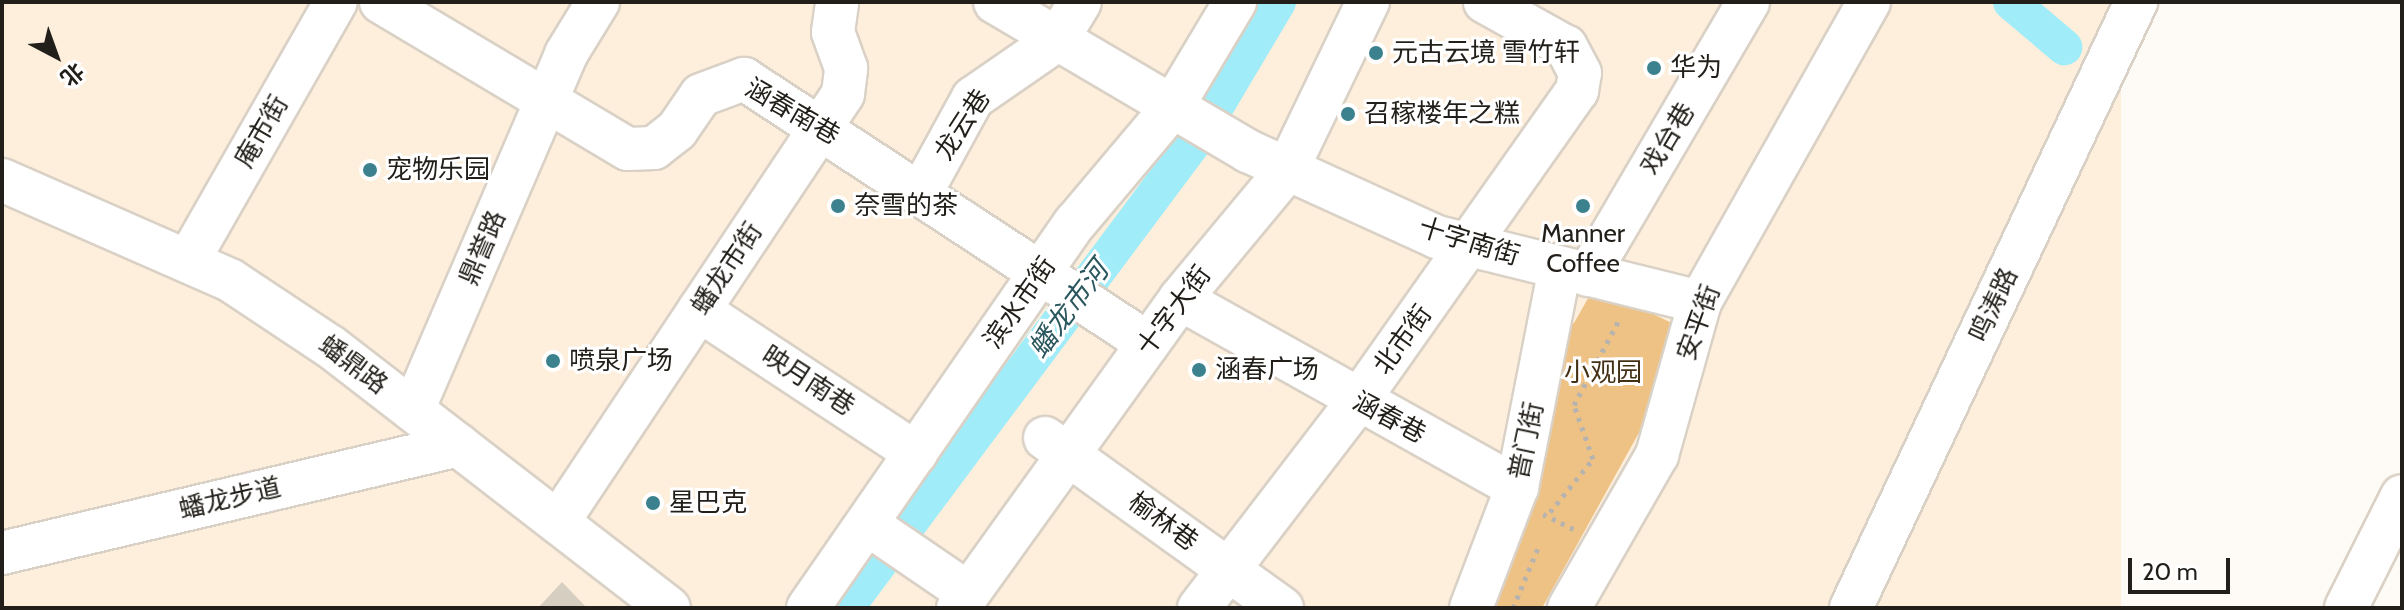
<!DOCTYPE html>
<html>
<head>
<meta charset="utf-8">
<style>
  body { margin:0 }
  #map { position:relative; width:2404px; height:610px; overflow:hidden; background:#fefaf5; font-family:Cabin,"Noto Sans SC",sans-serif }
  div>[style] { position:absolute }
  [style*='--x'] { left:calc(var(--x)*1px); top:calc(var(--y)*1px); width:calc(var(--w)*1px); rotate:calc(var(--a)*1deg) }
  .built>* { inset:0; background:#fdefdc; transform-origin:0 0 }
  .green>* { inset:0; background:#eec284 }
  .canal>* { height:36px; margin:-18px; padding:0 18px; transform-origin:18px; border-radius:18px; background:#a0ecf9 }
  .building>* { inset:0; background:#d7cec2 }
  .path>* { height:5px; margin-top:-2.5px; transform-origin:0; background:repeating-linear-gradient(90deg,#b7b3ae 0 4px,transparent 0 10px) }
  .roads { filter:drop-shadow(2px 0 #dad1c6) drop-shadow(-2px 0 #dad1c6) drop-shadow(0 2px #dad1c6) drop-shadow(0 -2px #dad1c6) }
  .minor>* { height:42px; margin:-21px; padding:0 21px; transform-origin:21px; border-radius:21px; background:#fff }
  .dots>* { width:22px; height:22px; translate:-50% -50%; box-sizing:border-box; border:4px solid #fff; border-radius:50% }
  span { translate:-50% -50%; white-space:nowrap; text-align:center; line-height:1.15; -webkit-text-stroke:6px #fff; paint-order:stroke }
  .poi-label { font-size:26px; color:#221f1a }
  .left { translate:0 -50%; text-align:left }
  .street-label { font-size:26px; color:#221f1a }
  .park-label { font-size:26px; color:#443115 }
  .water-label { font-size:28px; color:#2a565d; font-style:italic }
  .frame { position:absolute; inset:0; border:4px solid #221f1a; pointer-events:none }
  .north { position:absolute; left:16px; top:16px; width:80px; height:80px; -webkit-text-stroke:6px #fff; paint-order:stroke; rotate:139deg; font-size:22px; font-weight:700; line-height:32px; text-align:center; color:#221f1a }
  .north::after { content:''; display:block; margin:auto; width:28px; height:36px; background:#221f1a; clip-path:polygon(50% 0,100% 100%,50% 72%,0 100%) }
  .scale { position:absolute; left:2128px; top:558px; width:102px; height:36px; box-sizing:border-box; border:4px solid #221f1a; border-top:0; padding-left:10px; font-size:24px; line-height:28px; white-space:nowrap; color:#221f1a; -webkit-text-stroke:6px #fff; paint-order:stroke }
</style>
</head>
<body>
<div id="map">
  <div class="built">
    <div style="left:2px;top:2px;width:2119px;height:606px"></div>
  </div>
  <div class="green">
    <div style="clip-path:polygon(1595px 286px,1678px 326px,1646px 420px,1542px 608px,1476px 608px,1557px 317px,1574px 323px)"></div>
  </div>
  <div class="canal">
    <div style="--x:2011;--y:2;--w:70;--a:40.3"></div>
    <div style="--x:846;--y:608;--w:590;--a:-53.27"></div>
    <div style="--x:1199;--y:135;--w:155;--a:-59.3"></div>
  </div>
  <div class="building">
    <div style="clip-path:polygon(562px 582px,587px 608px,538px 608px)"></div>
  </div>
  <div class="path">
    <div style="--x:1550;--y:512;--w:68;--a:-50.9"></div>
    <div style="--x:1593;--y:459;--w:57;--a:-109.4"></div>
    <div style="--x:1574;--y:405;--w:96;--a:-62.1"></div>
    <div style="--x:1543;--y:514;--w:34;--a:26"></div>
    <div style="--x:1513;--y:608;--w:65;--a:-67.4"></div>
  </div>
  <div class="roads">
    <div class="minor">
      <div style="--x:381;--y:2;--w:287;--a:30.8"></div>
      <div style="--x:628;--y:149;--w:26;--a:-2"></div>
      <div style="--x:654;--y:148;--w:29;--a:-38"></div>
      <div style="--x:677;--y:130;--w:42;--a:-55.6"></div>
      <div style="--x:701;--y:95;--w:46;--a:-20.4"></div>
      <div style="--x:744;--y:79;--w:483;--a:33.2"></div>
      <div style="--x:995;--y:2;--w:294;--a:30.5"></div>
      <div style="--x:1248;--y:151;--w:208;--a:24.5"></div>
      <div style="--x:1437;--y:237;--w:271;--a:13.9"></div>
      <div style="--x:2;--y:180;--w:249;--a:23.7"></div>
      <div style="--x:230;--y:280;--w:121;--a:33.6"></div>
      <div style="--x:331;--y:347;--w:427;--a:37.7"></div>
      <div style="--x:922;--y:191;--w:106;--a:-61.3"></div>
      <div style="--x:973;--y:98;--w:102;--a:-34.6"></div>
      <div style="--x:1057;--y:40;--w:44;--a:-58.8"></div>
      <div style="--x:188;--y:261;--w:298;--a:-60.3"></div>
      <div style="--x:1588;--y:275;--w:316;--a:-59.6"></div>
      <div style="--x:1180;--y:299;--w:386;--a:29.2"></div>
      <div style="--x:699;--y:310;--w:260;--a:33.4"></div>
      <div style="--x:413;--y:410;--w:387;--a:-66.7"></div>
      <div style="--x:566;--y:54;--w:61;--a:-58.4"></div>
      <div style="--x:1045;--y:438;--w:292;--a:35.7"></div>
      <div style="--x:558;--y:522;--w:514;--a:-56.34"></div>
      <div style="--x:843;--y:94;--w:26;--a:-83"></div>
      <div style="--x:846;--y:68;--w:38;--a:-110"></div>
      <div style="--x:833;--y:32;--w:30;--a:-82"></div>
      <div style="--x:867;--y:524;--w:122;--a:34.3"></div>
      <div style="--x:2;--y:553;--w:469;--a:-13.3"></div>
      <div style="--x:808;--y:608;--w:469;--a:-55.3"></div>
      <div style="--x:1075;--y:223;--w:149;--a:-49.9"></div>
      <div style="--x:1171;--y:109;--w:125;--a:-59.1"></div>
      <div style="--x:958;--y:608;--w:380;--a:-54.3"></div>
      <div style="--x:1180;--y:299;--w:168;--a:-50.3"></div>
      <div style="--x:1287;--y:170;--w:187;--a:-64.3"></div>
      <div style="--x:1199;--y:608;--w:261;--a:-52.5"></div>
      <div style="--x:1358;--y:401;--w:380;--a:-54.8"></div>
      <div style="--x:1577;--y:91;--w:18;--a:-81"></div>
      <div style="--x:1580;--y:73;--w:30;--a:-118"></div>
      <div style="--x:1566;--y:47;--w:93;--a:-150.9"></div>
      <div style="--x:1471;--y:608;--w:129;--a:-69.2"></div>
      <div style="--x:1517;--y:487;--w:223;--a:-78.9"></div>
      <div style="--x:1569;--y:608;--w:177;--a:-60.1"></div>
      <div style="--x:1657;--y:455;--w:159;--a:-74.3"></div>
      <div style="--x:1700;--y:302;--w:344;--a:-60.6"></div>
      <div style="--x:1851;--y:608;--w:670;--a:-64.81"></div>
      <div style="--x:2346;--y:608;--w:125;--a:-63.4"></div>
    </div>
  </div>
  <div class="dots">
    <div style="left:1376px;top:53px;background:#3c828e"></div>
    <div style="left:1654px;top:68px;background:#3c828e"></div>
    <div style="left:1348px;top:114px;background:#3c828e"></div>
    <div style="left:370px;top:170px;background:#3c828e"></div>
    <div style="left:838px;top:206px;background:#3c828e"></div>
    <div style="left:1583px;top:206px;background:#3c828e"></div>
    <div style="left:553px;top:361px;background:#3c828e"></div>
    <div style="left:1199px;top:370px;background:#3c828e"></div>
    <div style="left:653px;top:503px;background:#3c828e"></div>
  </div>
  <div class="poi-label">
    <span class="left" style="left:1392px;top:53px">元古云境 雪竹轩</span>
    <span class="left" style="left:1670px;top:68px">华为</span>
    <span class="left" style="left:1364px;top:114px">召稼楼年之糕</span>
    <span class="left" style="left:386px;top:170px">宠物乐园</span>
    <span class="left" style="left:854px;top:206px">奈雪的茶</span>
    <span style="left:1583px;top:249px">Manner<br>Coffee</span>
    <span class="left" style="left:569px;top:361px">喷泉广场</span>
    <span class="left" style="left:1215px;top:370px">涵春广场</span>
    <span class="left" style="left:669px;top:503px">星巴克</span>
  </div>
  <div class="street-label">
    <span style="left:792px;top:112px;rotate:30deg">涵春南巷</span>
    <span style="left:963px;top:125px;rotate:-57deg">龙云巷</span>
    <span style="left:262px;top:132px;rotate:-60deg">庵市街</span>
    <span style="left:1668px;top:139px;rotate:-59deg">戏台巷</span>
    <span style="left:1469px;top:242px;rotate:17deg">十字南街</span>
    <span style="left:483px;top:248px;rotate:-67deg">鼎誉路</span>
    <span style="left:727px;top:269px;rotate:-56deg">蟠龙市街</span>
    <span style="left:1020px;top:303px;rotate:-55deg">滨水市街</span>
    <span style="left:1994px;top:305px;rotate:-65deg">鸣涛路</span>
    <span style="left:1174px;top:311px;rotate:-53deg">十字大街</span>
    <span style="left:1699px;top:323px;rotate:-70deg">安平街</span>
    <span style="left:1403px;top:340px;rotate:-54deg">北市街</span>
    <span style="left:353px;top:365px;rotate:37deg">蟠鼎路</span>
    <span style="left:808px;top:381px;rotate:33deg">映月南巷</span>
    <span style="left:1389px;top:418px;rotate:28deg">涵春巷</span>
    <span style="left:1527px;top:441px;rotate:-78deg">普门街</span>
    <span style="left:230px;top:499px;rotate:-13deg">蟠龙步道</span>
    <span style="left:1163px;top:522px;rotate:36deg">榆林巷</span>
  </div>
  <div class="park-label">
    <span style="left:1603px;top:373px">小观园</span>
  </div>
  <div class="water-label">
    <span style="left:1068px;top:309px;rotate:-53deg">蟠龙市河</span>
  </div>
  <div class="frame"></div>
  <div class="north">北</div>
  <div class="scale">20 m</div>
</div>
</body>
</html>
